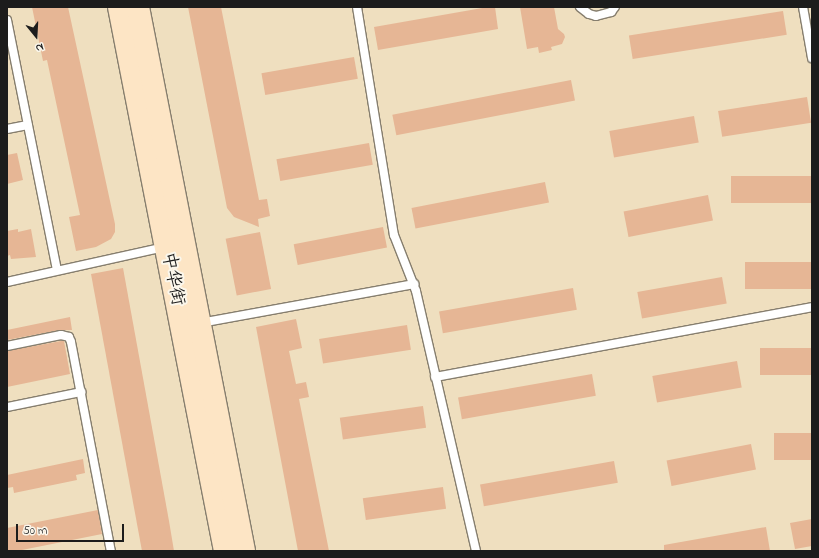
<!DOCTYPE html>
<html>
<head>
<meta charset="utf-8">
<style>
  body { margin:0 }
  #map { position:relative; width:819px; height:558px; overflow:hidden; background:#efdfbf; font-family:"Indie Flower","LXGW WenKai TC",sans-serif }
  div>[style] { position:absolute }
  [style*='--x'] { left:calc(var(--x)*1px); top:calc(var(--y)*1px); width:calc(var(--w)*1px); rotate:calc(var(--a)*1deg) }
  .building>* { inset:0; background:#e6b695; transform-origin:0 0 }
  .roads { filter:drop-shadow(1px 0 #867e6e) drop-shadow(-1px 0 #867e6e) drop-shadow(0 1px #867e6e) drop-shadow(0 -1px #867e6e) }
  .service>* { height:8px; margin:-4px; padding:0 4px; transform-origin:4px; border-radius:4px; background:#fff }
  .secondary>* { height:22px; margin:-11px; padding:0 11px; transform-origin:11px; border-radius:11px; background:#fde5c5 }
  span { translate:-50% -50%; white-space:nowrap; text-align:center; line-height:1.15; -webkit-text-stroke:4px #fbf7ec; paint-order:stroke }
  .street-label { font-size:18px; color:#1c1c1c }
  .frame { position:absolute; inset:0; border:8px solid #1c1c1c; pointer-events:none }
  .north { position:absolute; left:16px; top:16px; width:40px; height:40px; -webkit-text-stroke:3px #fbf7ec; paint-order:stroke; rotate:162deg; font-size:11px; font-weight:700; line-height:16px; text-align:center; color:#1c1c1c }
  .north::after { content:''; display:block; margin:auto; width:14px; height:18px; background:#1c1c1c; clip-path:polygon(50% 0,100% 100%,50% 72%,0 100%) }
  .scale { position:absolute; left:16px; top:524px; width:108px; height:18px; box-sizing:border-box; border:2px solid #1c1c1c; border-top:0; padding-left:5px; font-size:12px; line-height:14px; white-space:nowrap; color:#1c1c1c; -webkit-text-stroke:3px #fbf7ec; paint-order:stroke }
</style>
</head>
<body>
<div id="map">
  <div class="building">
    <div style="clip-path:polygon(32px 7px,68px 7px,115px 224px,115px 232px,111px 239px,96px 247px,76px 251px,69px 217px,80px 215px,47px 60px,43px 61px)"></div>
    <div style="clip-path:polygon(188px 7px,221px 7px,259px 200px,267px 199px,270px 216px,258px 219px,259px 227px,234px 217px,227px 208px)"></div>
    <div style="clip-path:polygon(488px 7px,495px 7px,498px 29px,378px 50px,374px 27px)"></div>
    <div style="clip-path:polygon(520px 7px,554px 7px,558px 29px,564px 34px,565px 37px,562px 44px,551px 47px,552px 50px,539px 53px,538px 47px,527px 49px)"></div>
    <div style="left:783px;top:11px;width:24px;height:156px;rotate:81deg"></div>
    <div style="left:354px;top:57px;width:22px;height:94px;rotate:80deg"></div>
    <div style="left:571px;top:80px;width:21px;height:182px;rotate:79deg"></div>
    <div style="left:807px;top:97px;width:26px;height:90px;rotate:81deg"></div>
    <div style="left:694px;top:116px;width:27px;height:86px;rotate:80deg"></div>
    <div style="left:369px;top:143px;width:22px;height:94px;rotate:80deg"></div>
    <div style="clip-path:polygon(17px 153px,23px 180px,7px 184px,7px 155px)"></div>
    <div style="left:812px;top:176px;width:27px;height:81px;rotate:90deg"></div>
    <div style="left:545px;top:182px;width:21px;height:136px;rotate:79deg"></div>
    <div style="left:708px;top:195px;width:26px;height:86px;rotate:79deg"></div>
    <div style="left:383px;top:227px;width:21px;height:91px;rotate:79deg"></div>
    <div style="clip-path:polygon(18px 229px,18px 232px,31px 229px,36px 257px,11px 259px,10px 255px,7px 256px,7px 231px)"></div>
    <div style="left:260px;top:232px;width:58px;height:35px;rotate:79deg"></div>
    <div style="left:812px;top:262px;width:27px;height:67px;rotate:90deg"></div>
    <div style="clip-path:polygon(123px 268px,169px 521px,174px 551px,142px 551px,91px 274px)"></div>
    <div style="left:722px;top:277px;width:27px;height:86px;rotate:80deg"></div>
    <div style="left:573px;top:288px;width:22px;height:136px;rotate:80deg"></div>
    <div style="clip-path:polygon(70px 317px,72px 330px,60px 330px,7px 340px,7px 330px)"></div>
    <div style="clip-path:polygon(296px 319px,302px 348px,289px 351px,296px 384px,306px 382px,309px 397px,299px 399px,329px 551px,298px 551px,256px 327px)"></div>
    <div style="left:407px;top:325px;width:25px;height:89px;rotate:81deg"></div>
    <div style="clip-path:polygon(61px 341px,64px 341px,70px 374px,7px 387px,7px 351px)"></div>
    <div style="left:812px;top:348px;width:27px;height:52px;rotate:90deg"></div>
    <div style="left:737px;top:361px;width:27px;height:86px;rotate:80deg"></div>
    <div style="left:592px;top:374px;width:22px;height:136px;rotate:80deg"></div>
    <div style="left:423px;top:406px;width:22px;height:84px;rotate:82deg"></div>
    <div style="left:812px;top:433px;width:27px;height:38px;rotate:90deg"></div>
    <div style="left:751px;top:444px;width:26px;height:86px;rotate:79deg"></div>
    <div style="clip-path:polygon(83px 459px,85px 473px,76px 475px,77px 480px,14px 493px,13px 487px,7px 488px,7px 475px)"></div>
    <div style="left:614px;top:461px;width:22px;height:136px;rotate:80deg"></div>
    <div style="left:443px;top:487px;width:22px;height:81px;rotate:82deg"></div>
    <div style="clip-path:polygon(98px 510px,102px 534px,17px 551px,7px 551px,7px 528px)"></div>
    <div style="clip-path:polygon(812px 519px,812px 546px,795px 549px,790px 523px)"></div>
    <div style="clip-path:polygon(766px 527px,770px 551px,664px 551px,664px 545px)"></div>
  </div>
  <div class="roads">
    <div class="service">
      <div style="--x:357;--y:7;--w:231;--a:80.8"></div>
      <div style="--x:394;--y:235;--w:60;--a:68.6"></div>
      <div style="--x:416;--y:291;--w:267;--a:77"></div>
      <div style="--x:580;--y:7;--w:11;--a:38"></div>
      <div style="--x:589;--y:14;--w:7;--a:16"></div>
      <div style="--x:596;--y:16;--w:16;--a:-15"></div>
      <div style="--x:611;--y:12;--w:6;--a:-51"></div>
      <div style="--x:803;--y:7;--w:52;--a:80"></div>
      <div style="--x:7;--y:20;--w:255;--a:78.7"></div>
      <div style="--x:7;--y:129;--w:21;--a:-11"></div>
      <div style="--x:7;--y:282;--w:162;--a:-12.5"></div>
      <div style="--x:200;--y:323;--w:218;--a:-10.3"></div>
      <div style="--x:7;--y:346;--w:55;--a:-11.5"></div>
      <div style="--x:61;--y:335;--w:8;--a:14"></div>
      <div style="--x:69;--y:337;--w:5;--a:68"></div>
      <div style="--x:71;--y:342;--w:213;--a:79.2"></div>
      <div style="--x:435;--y:377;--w:383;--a:-10.5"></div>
      <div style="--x:7;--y:407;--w:76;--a:-11.5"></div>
    </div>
    <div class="secondary">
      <div style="--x:119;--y:7;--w:554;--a:78.97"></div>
      <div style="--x:138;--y:7;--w:554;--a:78.97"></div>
    </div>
  </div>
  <div class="street-label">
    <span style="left:172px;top:279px;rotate:79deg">中华街</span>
  </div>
  <div class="frame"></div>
  <div class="north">N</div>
  <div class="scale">50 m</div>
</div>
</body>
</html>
